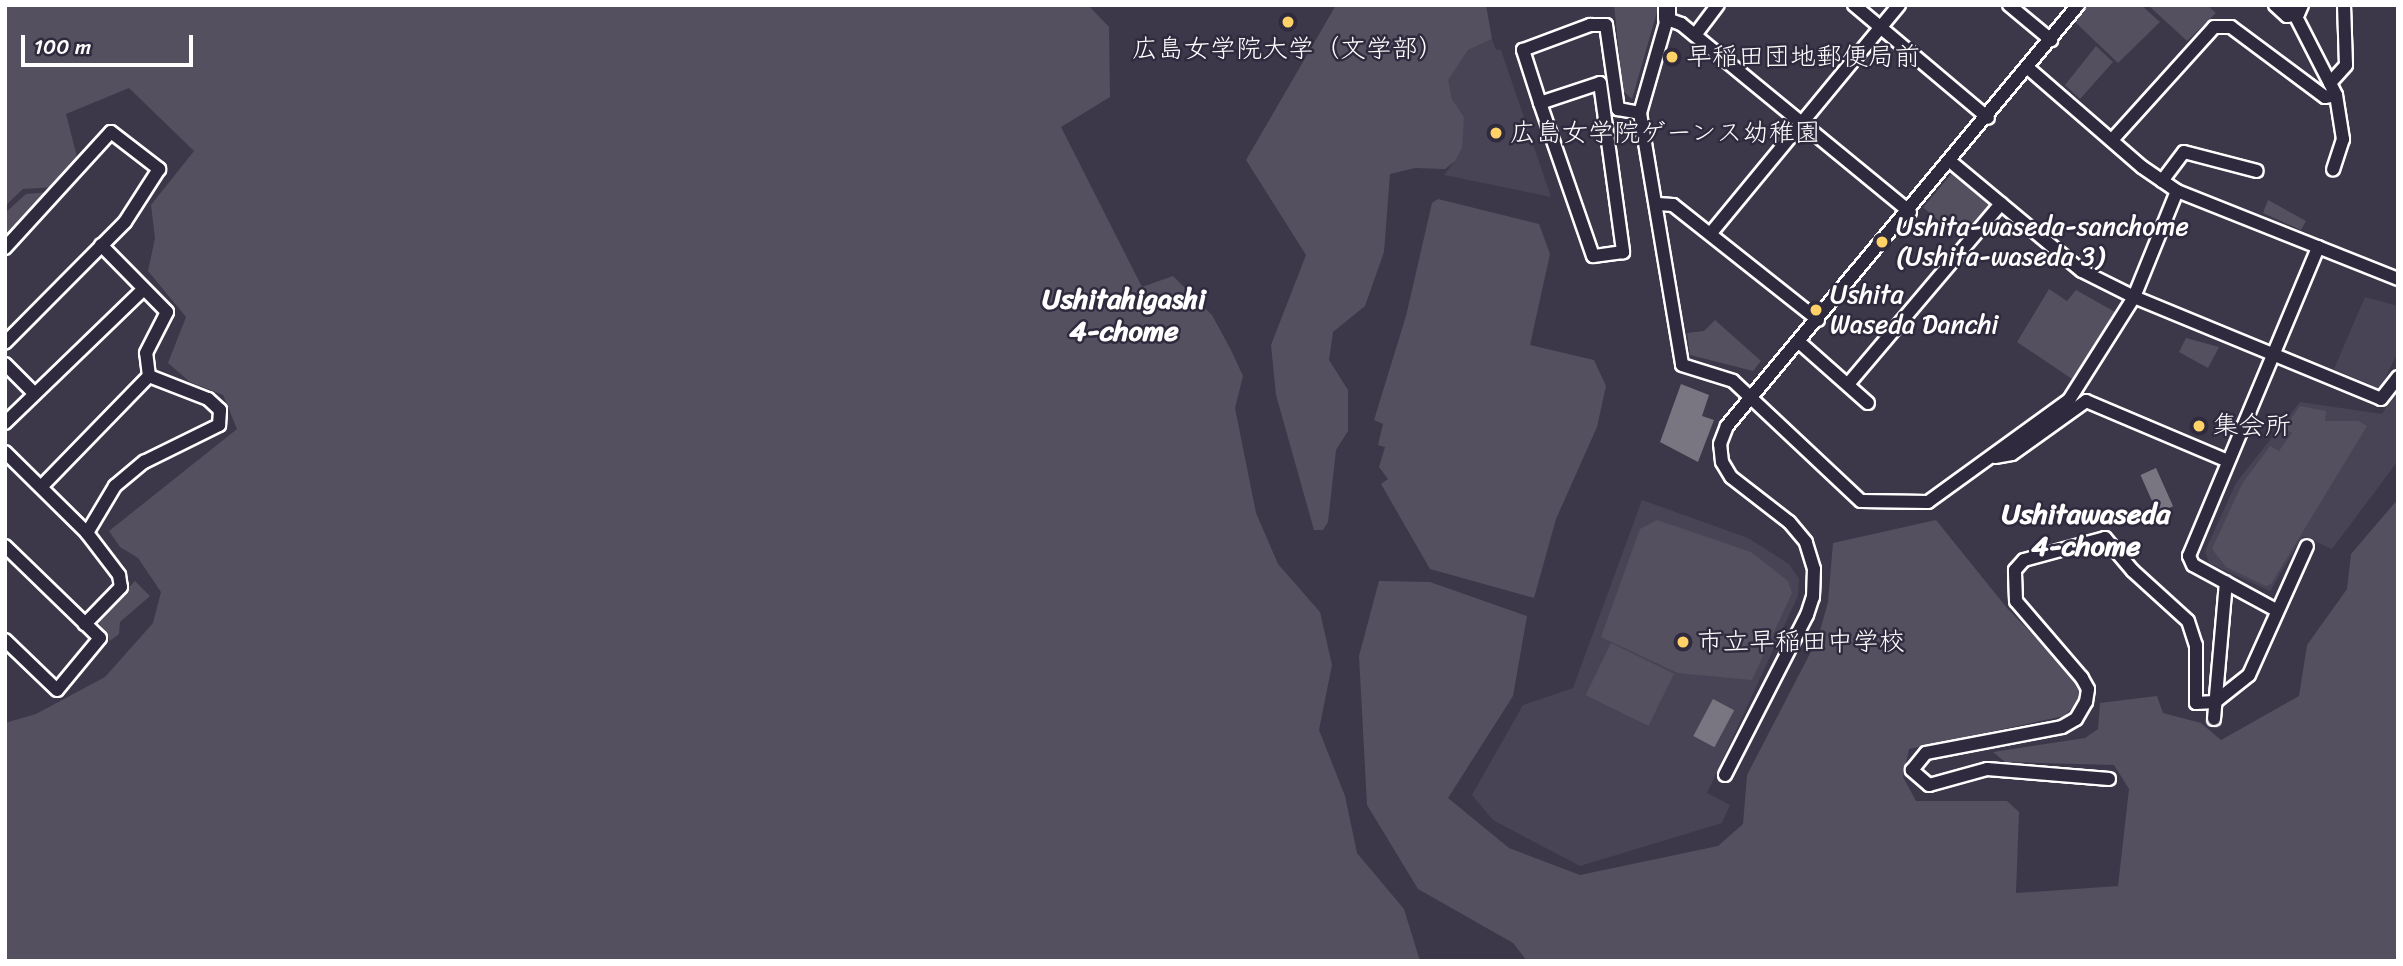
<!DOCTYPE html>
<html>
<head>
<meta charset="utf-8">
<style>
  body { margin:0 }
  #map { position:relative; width:2403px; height:966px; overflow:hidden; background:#3c3749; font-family:Sriracha,"Klee One",sans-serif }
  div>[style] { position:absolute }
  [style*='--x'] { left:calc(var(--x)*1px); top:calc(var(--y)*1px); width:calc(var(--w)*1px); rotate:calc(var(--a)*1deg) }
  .built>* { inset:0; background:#494455 }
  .green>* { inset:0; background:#555060; transform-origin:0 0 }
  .water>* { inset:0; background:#797682; transform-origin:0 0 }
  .roads { filter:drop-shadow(2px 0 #fff) drop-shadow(-2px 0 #fff) drop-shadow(0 2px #fff) drop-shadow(0 -2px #fff) }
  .street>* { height:12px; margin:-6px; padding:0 6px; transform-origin:6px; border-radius:6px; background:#2f2a3d }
  .secondary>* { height:16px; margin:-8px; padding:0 8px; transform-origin:8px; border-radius:8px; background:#2f2a3d }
  .dots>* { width:19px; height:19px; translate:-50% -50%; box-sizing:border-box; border:4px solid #2f2a3d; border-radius:50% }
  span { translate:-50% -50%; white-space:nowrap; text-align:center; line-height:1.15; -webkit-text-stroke:5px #2f2a3d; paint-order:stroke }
  .poi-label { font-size:26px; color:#fff }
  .left { translate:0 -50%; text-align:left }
  .neighbourhood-label { font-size:28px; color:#fff; font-weight:700 }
  .frame { position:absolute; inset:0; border:7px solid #fff; pointer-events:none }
  .scale { position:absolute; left:21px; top:35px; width:172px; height:32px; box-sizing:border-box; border:4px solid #fff; border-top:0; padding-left:9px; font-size:21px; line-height:24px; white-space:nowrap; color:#fff; -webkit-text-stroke:5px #2f2a3d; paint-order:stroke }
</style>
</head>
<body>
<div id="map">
  <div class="built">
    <div style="clip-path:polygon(1492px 39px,1496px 50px,1501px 50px,1551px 197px,1444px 175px,1455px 161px,1464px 117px,1452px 99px,1447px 80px,1468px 50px)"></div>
    <div style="clip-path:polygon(2365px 297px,2398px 306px,2398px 352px,2380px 389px,2334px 369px)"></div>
    <div style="clip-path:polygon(2398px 387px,2398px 461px,2332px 549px,2303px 536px,2270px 591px,2209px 563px,2205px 551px,2236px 483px,2300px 402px,2382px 414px)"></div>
    <div style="clip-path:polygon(1642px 500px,1748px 538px,1789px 564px,1799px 579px,1798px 596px,1707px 793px,1730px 805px,1722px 823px,1580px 866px,1493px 820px,1472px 795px,1523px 705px,1573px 688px)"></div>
  </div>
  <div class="green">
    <div style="clip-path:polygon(5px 5px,1088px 5px,1109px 27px,1110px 97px,1061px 127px,1142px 287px,1173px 276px,1212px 315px,1231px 350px,1243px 376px,1235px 408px,1256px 513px,1278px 564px,1320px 612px,1332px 665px,1319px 730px,1345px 796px,1357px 853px,1404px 909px,1420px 961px,5px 961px,5px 723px,36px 714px,105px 677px,153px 623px,161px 592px,138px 558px,120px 547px,109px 531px,237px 429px,223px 395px,190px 382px,168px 363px,186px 317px,148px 271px,155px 238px,151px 205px,194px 151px,129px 88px,66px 114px,77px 157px,55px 187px,23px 189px,5px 206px)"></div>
    <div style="clip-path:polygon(1336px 5px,1486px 5px,1492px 39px,1468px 50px,1448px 80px,1452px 99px,1464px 117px,1462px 148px,1455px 161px,1445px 169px,1415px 168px,1390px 174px,1384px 252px,1365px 306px,1333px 332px,1329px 360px,1348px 390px,1348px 431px,1336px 450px,1328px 522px,1323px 530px,1314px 530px,1276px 395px,1271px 345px,1306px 255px,1246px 160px)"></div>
    <div style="clip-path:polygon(1614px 5px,1659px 5px,1632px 99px,1623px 91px)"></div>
    <div style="clip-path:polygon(2087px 5px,2141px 5px,2160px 22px,2118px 63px,2074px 21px)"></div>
    <div style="clip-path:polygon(2148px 5px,2207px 5px,2216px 13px,2187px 41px)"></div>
    <div style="clip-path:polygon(2096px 46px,2113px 62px,2080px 99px,2065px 85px)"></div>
    <div style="left:1952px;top:173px;width:51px;height:45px;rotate:40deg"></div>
    <div style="clip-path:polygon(49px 192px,5px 237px,5px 213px,26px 194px)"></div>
    <div style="clip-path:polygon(1438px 199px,1539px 224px,1550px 254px,1530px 345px,1594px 360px,1606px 386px,1597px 427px,1556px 519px,1534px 598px,1430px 569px,1381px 484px,1388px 479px,1379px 467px,1385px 447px,1378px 445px,1383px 424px,1374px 420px,1406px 316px,1432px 203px)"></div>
    <div style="clip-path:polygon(2268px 200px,2306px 221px,2301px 230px,2263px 213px)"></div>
    <div style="clip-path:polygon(2049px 289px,2067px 301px,2076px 290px,2115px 312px,2072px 379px,2017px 342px)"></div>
    <div style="clip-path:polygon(1715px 320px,1761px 361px,1753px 371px,1690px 355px,1687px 333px,1704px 331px)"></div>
    <div style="clip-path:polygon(2186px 338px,2219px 347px,2208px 368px,2179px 352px)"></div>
    <div style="clip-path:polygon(2300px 406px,2326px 411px,2325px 421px,2358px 421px,2367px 426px,2271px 584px,2266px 586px,2226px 567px,2212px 549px,2242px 484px,2270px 446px,2279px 451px,2292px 433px,2284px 428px)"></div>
    <div style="clip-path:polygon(2398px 499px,2398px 961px,1527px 961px,1513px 943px,1418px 889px,1367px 805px,1359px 656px,1379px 581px,1430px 582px,1527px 616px,1513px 696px,1448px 798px,1509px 848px,1580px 875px,1718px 846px,1743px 824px,1747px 775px,1818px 638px,1828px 602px,1833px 543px,1936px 520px,2007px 608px,2080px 684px,2078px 703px,2064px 716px,1909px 749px,1903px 777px,1916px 801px,2007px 801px,2019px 812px,2016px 893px,2118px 886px,2129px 789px,2114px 765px,2005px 762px,1993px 752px,2085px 738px,2098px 729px,2100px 703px,2157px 696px,2163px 713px,2201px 723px,2221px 740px,2299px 696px,2307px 645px,2347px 589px,2351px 554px)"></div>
    <div style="clip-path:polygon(1657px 520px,1751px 552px,1788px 581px,1792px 593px,1752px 680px,1678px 673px,1601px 637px,1640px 529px)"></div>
    <div style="clip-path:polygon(135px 581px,150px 596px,120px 622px,119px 634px,110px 641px,97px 620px)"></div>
    <div style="left:1611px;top:643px;width:70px;height:58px;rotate:26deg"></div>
  </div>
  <div class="water">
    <div style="clip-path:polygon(1681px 384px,1709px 395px,1702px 416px,1714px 420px,1698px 462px,1660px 442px)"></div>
    <div style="left:2156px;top:468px;width:42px;height:17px;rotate:66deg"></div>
    <div style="left:1713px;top:699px;width:24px;height:42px;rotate:28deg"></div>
  </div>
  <div class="roads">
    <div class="street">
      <div style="--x:1854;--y:5;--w:175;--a:40.1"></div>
      <div style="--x:2009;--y:5;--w:55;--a:39.8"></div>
      <div style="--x:2275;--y:5;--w:16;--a:43"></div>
      <div style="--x:2287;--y:16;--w:11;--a:-10"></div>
      <div style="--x:2298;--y:14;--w:10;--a:-66"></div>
      <div style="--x:2290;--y:5;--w:101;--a:62.9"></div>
      <div style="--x:2336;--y:95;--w:45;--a:81"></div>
      <div style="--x:2343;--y:139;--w:32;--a:108"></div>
      <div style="--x:1695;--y:35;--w:38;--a:-53"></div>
      <div style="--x:2028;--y:68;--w:151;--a:41"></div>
      <div style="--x:2142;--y:167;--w:42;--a:34.4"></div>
      <div style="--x:2177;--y:191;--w:238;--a:21.7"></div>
      <div style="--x:2330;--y:83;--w:24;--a:-48"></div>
      <div style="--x:2346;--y:65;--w:60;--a:-91.9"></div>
      <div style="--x:1540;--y:103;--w:63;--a:-18.4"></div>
      <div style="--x:1600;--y:83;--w:171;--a:82.2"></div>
      <div style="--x:1623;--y:252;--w:30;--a:172"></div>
      <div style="--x:1593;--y:256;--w:162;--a:-109.1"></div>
      <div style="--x:1540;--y:103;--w:56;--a:-107.8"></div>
      <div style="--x:1523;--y:50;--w:72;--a:-20.5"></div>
      <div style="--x:1590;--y:25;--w:16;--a:0"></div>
      <div style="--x:1606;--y:25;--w:85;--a:81.9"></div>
      <div style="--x:1618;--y:109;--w:22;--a:10"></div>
      <div style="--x:2112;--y:140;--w:152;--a:-47.9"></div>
      <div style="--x:2214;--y:27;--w:17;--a:0"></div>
      <div style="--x:2231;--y:27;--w:117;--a:36.7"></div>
      <div style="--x:2325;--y:97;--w:11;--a:-10"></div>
      <div style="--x:1951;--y:162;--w:170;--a:39.8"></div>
      <div style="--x:2082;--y:271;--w:58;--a:26.6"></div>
      <div style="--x:2134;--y:297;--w:267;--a:22.4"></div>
      <div style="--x:2381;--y:399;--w:28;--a:-52"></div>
      <div style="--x:2162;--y:181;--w:36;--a:-53"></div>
      <div style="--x:2184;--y:152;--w:75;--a:14.6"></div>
      <div style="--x:1658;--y:204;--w:15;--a:4"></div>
      <div style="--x:1673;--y:205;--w:185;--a:38.4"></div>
      <div style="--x:1910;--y:212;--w:296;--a:-140.6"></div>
      <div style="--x:1681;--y:24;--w:15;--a:-160"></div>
      <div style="--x:1667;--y:19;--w:98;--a:106"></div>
      <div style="--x:1640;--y:113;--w:255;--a:80.5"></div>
      <div style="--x:1682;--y:365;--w:53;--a:17.4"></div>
      <div style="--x:1733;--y:381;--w:175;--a:43.2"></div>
      <div style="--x:1861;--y:501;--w:67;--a:0.9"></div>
      <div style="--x:1928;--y:502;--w:174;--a:-35.9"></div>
      <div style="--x:2069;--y:400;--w:122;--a:-57.7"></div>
      <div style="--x:2134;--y:297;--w:114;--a:-67.9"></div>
      <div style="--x:1711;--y:233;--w:296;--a:-50.5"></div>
      <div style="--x:5;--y:248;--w:157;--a:-47.6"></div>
      <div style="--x:111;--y:132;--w:61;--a:37.6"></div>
      <div style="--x:159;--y:169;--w:63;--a:122.7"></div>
      <div style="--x:125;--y:222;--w:170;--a:134.8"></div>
      <div style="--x:1799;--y:342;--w:92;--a:41.5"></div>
      <div style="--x:5;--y:364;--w:42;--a:45"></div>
      <div style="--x:1849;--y:383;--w:235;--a:-49.7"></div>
      <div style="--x:5;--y:423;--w:193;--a:-44"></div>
      <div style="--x:5;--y:452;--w:115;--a:44.6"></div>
      <div style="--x:87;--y:533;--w:53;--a:52.7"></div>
      <div style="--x:119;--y:575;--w:12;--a:81"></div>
      <div style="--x:121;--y:587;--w:52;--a:134.2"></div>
      <div style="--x:1995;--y:457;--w:17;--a:-10"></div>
      <div style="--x:2012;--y:454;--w:91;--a:-35.6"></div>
      <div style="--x:2086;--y:401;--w:154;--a:22.9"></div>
      <div style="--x:41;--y:487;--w:155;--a:-45.8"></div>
      <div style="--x:87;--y:533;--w:55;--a:-59.2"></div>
      <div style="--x:115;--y:486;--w:38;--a:-40"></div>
      <div style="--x:144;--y:462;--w:84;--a:-26.3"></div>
      <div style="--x:219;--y:425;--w:15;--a:-86"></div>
      <div style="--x:220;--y:410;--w:16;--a:-137"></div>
      <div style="--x:208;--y:399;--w:63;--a:-158.7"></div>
      <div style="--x:149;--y:376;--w:23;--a:-97"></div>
      <div style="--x:146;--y:353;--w:46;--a:-62.9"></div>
      <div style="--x:167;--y:312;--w:94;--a:-134.6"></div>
      <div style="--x:5;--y:546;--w:132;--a:44.1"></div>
      <div style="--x:100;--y:638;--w:67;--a:129.6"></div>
      <div style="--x:57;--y:690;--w:72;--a:-136.1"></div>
      <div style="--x:2276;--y:610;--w:94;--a:-151.5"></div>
      <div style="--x:2193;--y:565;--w:10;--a:-114"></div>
      <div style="--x:2189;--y:556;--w:335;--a:-67.3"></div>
      <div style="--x:2214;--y:719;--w:137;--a:-85"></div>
      <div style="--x:1725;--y:775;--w:180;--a:-62.9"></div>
      <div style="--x:1807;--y:615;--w:19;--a:-72"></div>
      <div style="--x:1813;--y:597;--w:28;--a:-88"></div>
      <div style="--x:1814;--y:569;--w:28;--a:-107"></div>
      <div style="--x:1806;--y:542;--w:26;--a:-130"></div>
      <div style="--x:1789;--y:522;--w:73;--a:-142.2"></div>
      <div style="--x:1731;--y:477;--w:17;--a:-121"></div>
      <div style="--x:1722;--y:462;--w:18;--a:-96"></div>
      <div style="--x:1720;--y:444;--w:19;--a:-69"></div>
      <div style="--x:1727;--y:426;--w:548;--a:-50.18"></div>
      <div style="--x:2109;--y:779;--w:122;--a:-175.3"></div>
      <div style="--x:1987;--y:769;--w:60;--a:164.6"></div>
      <div style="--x:1929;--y:785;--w:23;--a:-139"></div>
      <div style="--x:1912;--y:770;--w:22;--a:-51"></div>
      <div style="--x:1926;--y:753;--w:138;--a:-10.8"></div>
      <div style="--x:2062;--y:727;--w:16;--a:-30"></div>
      <div style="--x:2076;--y:719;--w:20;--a:-60"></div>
      <div style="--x:2086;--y:702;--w:13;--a:-81"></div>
      <div style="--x:2088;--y:689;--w:13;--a:-119"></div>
      <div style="--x:2082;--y:678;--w:101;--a:-130.6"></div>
      <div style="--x:2016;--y:601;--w:31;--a:-92"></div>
      <div style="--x:2015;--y:570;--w:13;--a:-48"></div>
      <div style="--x:2024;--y:560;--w:84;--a:-15.2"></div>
      <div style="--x:2105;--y:538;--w:43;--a:49.7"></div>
      <div style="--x:2133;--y:571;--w:74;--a:42.3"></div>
      <div style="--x:2188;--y:621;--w:25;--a:72"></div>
      <div style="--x:2196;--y:645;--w:58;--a:90"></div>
      <div style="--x:2196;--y:703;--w:19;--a:-3"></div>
      <div style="--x:2215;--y:702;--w:43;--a:-38.5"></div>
      <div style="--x:2249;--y:675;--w:141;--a:-65.8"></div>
    </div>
    <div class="secondary">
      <div style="--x:1667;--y:5;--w:14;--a:90"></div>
    </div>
  </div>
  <div class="dots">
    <div style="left:1288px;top:22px;background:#ffd166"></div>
    <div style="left:1672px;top:57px;background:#ffd166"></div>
    <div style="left:1496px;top:133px;background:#ffd166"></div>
    <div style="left:1882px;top:242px;background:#ffd166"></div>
    <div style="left:1816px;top:310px;background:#ffd166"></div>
    <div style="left:2199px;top:426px;background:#ffd166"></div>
    <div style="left:1683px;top:642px;background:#ffd166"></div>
  </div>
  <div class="poi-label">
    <span style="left:1288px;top:49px">広島女学院大学（文学部）</span>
    <span class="left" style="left:1686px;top:57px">早稲田団地郵便局前</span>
    <span class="left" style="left:1510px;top:133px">広島女学院ゲーンス幼稚園</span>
    <span class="left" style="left:1896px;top:242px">Ushita-waseda-sanchome<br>(Ushita-waseda 3)</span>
    <span class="left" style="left:1830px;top:310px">Ushita<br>Waseda Danchi</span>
    <span class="left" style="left:2213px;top:426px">集会所</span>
    <span class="left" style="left:1697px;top:642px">市立早稲田中学校</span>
  </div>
  <div class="neighbourhood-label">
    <span style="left:1124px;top:315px">Ushitahigashi<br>4-chome</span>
    <span style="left:2086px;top:530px">Ushitawaseda<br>4-chome</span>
  </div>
  <div class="frame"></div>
  <div class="scale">100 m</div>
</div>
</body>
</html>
